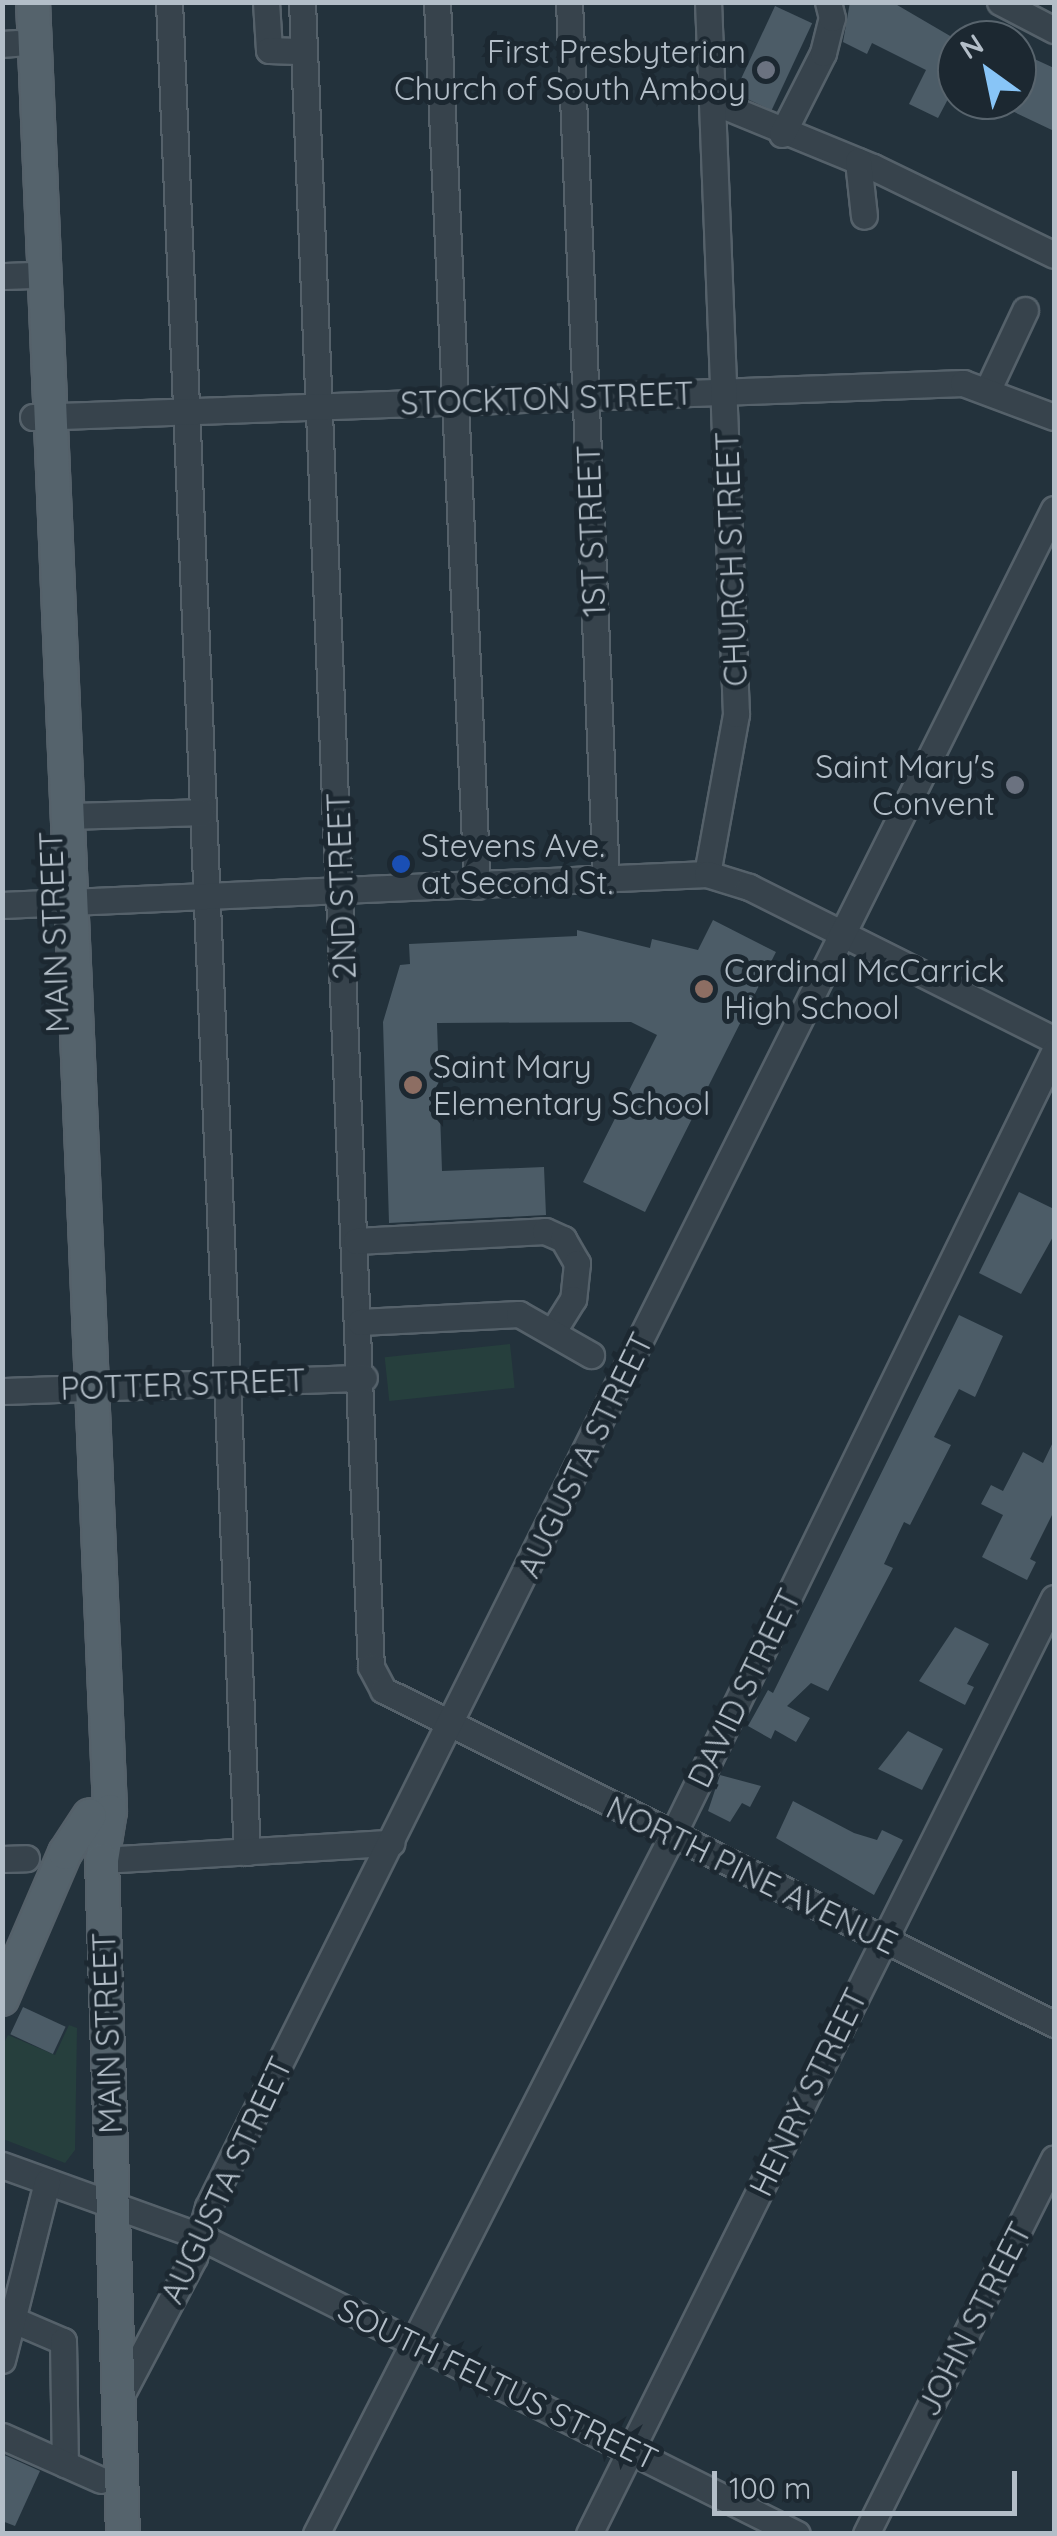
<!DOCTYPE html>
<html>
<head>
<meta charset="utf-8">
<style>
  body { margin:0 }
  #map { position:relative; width:1057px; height:2536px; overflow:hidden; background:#23323c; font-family:Quicksand,sans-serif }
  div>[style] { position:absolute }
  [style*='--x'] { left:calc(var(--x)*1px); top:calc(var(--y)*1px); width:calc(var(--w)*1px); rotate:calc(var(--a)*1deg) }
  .green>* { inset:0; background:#263f3d; transform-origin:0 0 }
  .building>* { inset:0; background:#4c5c67; transform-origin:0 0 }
  .roads { filter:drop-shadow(2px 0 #55616a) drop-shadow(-2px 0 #55616a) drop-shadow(0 2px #55616a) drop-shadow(0 -2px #55616a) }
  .minor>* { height:25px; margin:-12.5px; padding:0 12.5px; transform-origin:12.5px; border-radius:12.5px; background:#37434c }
  .major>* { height:32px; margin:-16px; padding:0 16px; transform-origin:16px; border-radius:16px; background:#55636c }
  .dots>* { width:28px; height:28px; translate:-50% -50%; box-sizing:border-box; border:5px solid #1c2831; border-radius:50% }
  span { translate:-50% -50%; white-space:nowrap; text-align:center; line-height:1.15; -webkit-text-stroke:10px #1c2831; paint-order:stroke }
  .poi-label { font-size:32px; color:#b3bec8 }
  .right { translate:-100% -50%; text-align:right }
  .left { translate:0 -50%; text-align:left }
  .street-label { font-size:32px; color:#b3bec8 }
  .frame { position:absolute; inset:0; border:5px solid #b3bec8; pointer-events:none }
  .north { position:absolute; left:937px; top:20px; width:100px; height:100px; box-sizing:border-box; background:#1c2831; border:2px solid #58646d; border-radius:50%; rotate:327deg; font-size:28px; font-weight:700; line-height:40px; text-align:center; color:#b3bec8 }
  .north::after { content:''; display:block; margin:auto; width:35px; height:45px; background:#88c5f7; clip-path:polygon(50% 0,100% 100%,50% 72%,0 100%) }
  .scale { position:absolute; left:712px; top:2471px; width:305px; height:45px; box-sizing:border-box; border:5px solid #b3bec8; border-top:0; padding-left:12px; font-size:30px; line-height:35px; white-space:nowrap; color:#b3bec8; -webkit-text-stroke:8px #1c2831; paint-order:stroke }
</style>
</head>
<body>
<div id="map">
  <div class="green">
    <div style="left:510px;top:1344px;width:44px;height:126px;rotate:84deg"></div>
    <div style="clip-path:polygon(69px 2025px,77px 2028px,75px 2150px,65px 2163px,3px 2139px,2px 2047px,8px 2035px,55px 2055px)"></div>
  </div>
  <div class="building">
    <div style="clip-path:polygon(850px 2px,892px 2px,957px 40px,957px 82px,938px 118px,909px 104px,926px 70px,872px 43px,867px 54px,843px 42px)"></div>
    <div style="left:775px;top:6px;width:41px;height:96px;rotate:25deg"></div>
    <div style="clip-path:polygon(1017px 51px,1054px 68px,1054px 131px,989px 100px,1017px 100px)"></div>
    <div style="clip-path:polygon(713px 920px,776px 952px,645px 1212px,583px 1182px,657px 1035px,631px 1022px,437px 1023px,442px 1171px,544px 1167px,546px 1215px,389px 1223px,383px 1022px,400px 965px,410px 964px,409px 944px,577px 936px,577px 930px,650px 948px,652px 939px,698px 950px)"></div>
    <div style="clip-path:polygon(1019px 1192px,1054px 1209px,1054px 1235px,1021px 1294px,979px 1273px)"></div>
    <div style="clip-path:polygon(959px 1315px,1003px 1336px,975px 1397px,959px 1389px,934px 1437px,951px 1445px,910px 1525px,904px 1522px,884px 1564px,893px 1568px,828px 1691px,811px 1683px,787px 1706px,810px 1718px,796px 1742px,775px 1730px,771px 1739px,748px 1726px,768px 1690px,773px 1693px)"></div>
    <div style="clip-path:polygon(1054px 1440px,1054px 1511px,1030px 1559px,1036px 1562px,1027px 1580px,982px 1557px,1003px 1515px,981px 1504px,991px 1485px,1003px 1491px,1023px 1452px,1043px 1463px)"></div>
    <div style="clip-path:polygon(955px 1627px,989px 1644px,967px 1684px,974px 1687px,965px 1705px,919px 1681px)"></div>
    <div style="clip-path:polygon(908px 1731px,943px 1749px,922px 1790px,878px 1769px)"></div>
    <div style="clip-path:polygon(720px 1775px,761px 1786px,750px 1807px,742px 1803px,730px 1822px,708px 1811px)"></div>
    <div style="clip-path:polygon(793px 1801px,854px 1833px,877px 1840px,882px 1830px,903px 1840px,874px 1895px,776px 1838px)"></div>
    <div style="left:23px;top:2007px;width:47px;height:30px;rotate:25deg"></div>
    <div style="clip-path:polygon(2px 2454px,40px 2471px,15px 2526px,2px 2521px)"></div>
  </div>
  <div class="roads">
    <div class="minor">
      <div style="--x:169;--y:2;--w:1852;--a:87.59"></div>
      <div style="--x:266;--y:2;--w:48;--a:86.4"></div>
      <div style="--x:269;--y:50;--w:35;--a:2"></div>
      <div style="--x:302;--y:2;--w:1666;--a:87.63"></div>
      <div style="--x:371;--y:1667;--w:26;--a:62"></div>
      <div style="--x:383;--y:1690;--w:750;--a:26.46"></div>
      <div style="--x:437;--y:2;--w:885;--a:87.41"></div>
      <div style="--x:569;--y:2;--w:879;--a:87.59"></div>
      <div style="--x:1000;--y:2;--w:61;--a:27.4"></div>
      <div style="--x:2;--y:44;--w:14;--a:-4"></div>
      <div style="--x:712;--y:101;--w:174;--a:22.3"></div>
      <div style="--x:873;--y:167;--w:201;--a:25.9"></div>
      <div style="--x:782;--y:134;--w:91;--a:-63.2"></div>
      <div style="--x:823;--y:53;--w:36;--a:-76"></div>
      <div style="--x:832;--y:18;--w:16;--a:-104"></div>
      <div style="--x:858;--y:161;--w:55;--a:83.8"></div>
      <div style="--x:2;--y:276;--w:25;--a:-2"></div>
      <div style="--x:989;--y:387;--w:85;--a:-64.9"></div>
      <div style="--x:33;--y:417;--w:931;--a:-2.09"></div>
      <div style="--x:963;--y:383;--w:97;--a:20.5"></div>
      <div style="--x:69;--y:816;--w:133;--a:-1.7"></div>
      <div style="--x:707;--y:874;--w:163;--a:-79.7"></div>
      <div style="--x:736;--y:714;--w:713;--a:-92.25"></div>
      <div style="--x:2;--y:905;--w:706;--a:-2.52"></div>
      <div style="--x:707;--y:874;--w:44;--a:17.2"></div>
      <div style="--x:749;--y:887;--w:341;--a:26.6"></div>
      <div style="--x:356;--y:1241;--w:189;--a:-3"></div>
      <div style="--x:545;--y:1231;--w:20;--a:24"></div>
      <div style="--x:563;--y:1239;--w:28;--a:60"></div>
      <div style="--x:577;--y:1263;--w:36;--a:96"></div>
      <div style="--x:573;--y:1299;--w:39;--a:122"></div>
      <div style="--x:360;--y:1322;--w:159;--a:-2.9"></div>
      <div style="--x:519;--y:1314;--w:83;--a:29.7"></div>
      <div style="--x:2;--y:1391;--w:362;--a:-2.1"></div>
      <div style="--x:2;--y:1859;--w:24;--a:-2"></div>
      <div style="--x:102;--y:1860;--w:290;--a:-3.4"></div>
      <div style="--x:2;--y:2165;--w:209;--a:19.8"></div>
      <div style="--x:199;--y:2236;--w:668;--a:26.49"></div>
      <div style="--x:2;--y:2315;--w:66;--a:23.1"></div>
      <div style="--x:63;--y:2341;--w:123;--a:89.1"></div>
      <div style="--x:2;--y:2360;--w:184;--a:-75.8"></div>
      <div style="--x:119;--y:2399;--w:161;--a:-62.2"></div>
      <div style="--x:194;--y:2257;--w:52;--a:-74.4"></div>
      <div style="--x:208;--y:2207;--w:1897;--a:-63.52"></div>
      <div style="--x:2;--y:2436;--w:108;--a:24"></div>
      <div style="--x:316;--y:2534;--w:784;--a:-62.98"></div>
      <div style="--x:672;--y:1836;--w:872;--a:-64.02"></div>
      <div style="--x:589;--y:2534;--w:1045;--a:-63.58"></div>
      <div style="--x:866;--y:2534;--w:420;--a:-63.4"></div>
    </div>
    <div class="major">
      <div style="--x:33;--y:2;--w:1811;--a:87.56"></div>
      <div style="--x:110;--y:1811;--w:50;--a:99.3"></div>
      <div style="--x:102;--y:1860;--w:674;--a:88.22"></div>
      <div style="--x:2;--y:1999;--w:159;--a:-66.7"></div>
      <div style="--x:65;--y:1853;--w:45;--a:-56.7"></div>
    </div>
  </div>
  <div class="dots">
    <div style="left:766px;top:70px;background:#6b7280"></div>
    <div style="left:1015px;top:785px;background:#6b7280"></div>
    <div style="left:401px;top:864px;background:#1a4fb4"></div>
    <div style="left:704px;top:989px;background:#8d6e63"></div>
    <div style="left:413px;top:1085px;background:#8d6e63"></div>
  </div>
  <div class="poi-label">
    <span class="right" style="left:746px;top:70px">First Presbyterian<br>Church of South Amboy</span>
    <span class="right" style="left:995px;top:785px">Saint Mary's<br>Convent</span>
    <span class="left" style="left:421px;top:864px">Stevens Ave.<br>at Second St.</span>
    <span class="left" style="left:724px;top:989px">Cardinal McCarrick<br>High School</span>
    <span class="left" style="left:433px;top:1085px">Saint Mary<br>Elementary School</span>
  </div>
  <div class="street-label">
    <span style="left:547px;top:398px;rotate:-2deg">STOCKTON STREET</span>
    <span style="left:591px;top:531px;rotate:-92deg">1ST STREET</span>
    <span style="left:731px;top:559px;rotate:-92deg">CHURCH STREET</span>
    <span style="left:341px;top:886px;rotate:-92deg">2ND STREET</span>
    <span style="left:54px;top:932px;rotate:-92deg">MAIN STREET</span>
    <span style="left:183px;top:1384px;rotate:-2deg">POTTER STREET</span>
    <span style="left:585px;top:1455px;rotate:-64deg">AUGUSTA STREET</span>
    <span style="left:744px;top:1688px;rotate:-64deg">DAVID STREET</span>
    <span style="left:752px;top:1875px;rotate:26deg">NORTH PINE AVENUE</span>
    <span style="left:107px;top:2033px;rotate:-92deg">MAIN STREET</span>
    <span style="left:808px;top:2092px;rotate:-64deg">HENRY STREET</span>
    <span style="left:226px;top:2180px;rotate:-65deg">AUGUSTA STREET</span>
    <span style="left:974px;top:2319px;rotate:-63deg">JOHN STREET</span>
    <span style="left:498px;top:2384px;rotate:26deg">SOUTH FELTUS STREET</span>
  </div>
  <div class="frame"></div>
  <div class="north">N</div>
  <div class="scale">100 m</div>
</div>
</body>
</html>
